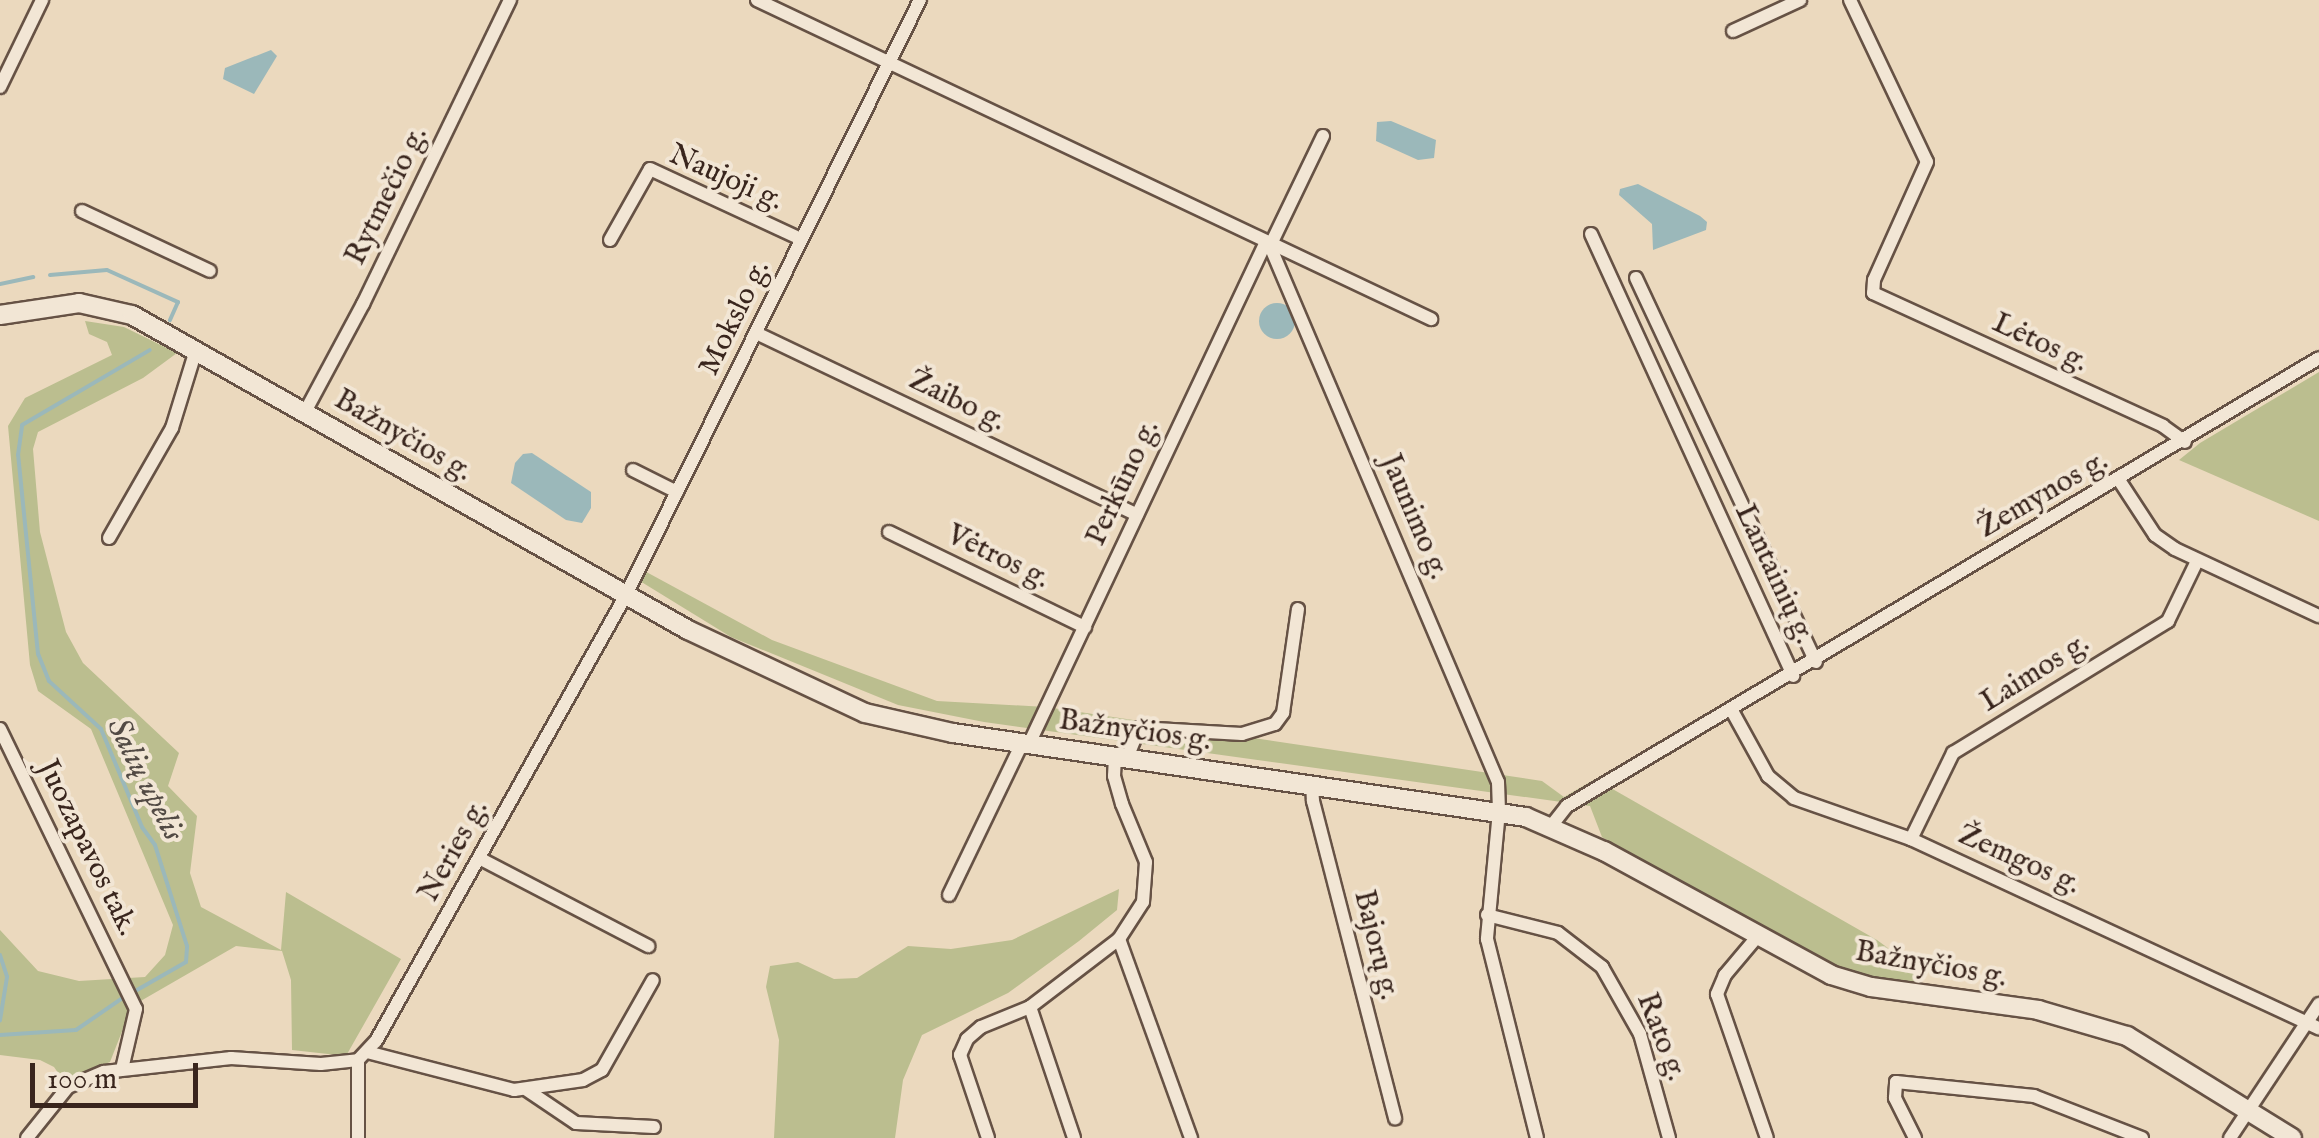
<!DOCTYPE html>
<html>
<head>
<meta charset="utf-8">
<style>
  body { margin:0 }
  #map { position:relative; width:2319px; height:1138px; overflow:hidden; background:#ebd9be; font-family:"IM FELL English",serif }
  div>[style] { position:absolute }
  [style*='--x'] { left:calc(var(--x)*1px); top:calc(var(--y)*1px); width:calc(var(--w)*1px); rotate:calc(var(--a)*1deg) }
  .green>* { inset:0; background:#bbbe8f }
  .water>* { inset:0; background:#9bb8ba }
  .round { border-radius:50% }
  .stream>* { height:4px; margin:-2px; padding:0 2px; transform-origin:2px; border-radius:2px; background:#9bb8ba }
  .roads { filter:drop-shadow(2px 0 #665245) drop-shadow(-2px 0 #665245) drop-shadow(0 2px #665245) drop-shadow(0 -2px #665245) }
  .street>* { height:12px; margin:-6px; padding:0 6px; transform-origin:6px; border-radius:6px; background:#f2e6d5 }
  .secondary>* { height:18px; margin:-9px; padding:0 9px; transform-origin:9px; border-radius:9px; background:#f2e6d5 }
  span { translate:-50% -50%; white-space:nowrap; text-align:center; line-height:1.15; -webkit-text-stroke:8px #f2e6d5; paint-order:stroke }
  .street-label { font-size:30px; color:#39251d }
  .water-label { font-size:32px; color:#524a44; font-style:italic }
  .scale { position:absolute; left:30px; top:1063px; width:168px; height:45px; box-sizing:border-box; border:5px solid #39251d; border-top:0; padding-left:12px; font-size:30px; line-height:35px; white-space:nowrap; color:#39251d; -webkit-text-stroke:8px #f2e6d5; paint-order:stroke }
</style>
</head>
<body>
<div id="map">
  <div class="green">
    <div style="clip-path:polygon(85px 321px,124px 327px,177px 353px,143px 378px,38px 432px,33px 449px,40px 532px,66px 632px,83px 663px,179px 753px,168px 786px,197px 816px,190px 873px,201px 907px,281px 950px,286px 892px,401px 959px,346px 1056px,292px 1050px,291px 980px,282px 951px,236px 946px,132px 1006px,110px 1062px,63px 1080px,54px 1067px,40px 1060px,0 1055px,0 930px,38px 971px,79px 981px,145px 977px,165px 955px,173px 925px,91px 729px,38px 691px,30px 665px,8px 426px,25px 398px,112px 355px,107px 342px,89px 334px)"></div>
    <div style="clip-path:polygon(2319px 372px,2319px 521px,2179px 460px,2200px 443px)"></div>
    <div style="clip-path:polygon(639px 568px,772px 640px,937px 701px,1046px 707px,1542px 781px,1564px 797px,1595px 779px,1877px 940px,1918px 970px,1919px 986px,1874px 980px,1834px 968px,1674px 882px,1602px 837px,1590px 806px,984px 722px,898px 705px,731px 637px,635px 578px)"></div>
    <div style="clip-path:polygon(1119px 889px,1117px 910px,1079px 941px,1008px 993px,922px 1035px,903px 1080px,895px 1138px,774px 1138px,779px 1040px,766px 987px,770px 966px,798px 962px,834px 979px,857px 978px,908px 946px,951px 949px,1012px 940px)"></div>
  </div>
  <div class="water">
    <div style="clip-path:polygon(271px 50px,277px 56px,254px 94px,223px 79px,225px 68px)"></div>
    <div style="clip-path:polygon(1391px 121px,1436px 140px,1434px 158px,1418px 160px,1376px 141px,1377px 122px)"></div>
    <div style="clip-path:polygon(1638px 184px,1700px 216px,1707px 222px,1706px 230px,1653px 250px,1652px 224px,1619px 195px,1620px 189px)"></div>
    <div class="round" style="left:1259px;top:303px;width:36px;height:36px"></div>
    <div style="clip-path:polygon(532px 453px,591px 492px,591px 508px,582px 523px,566px 520px,511px 483px,515px 463px,523px 454px)"></div>
  </div>
  <div class="stream">
    <div style="--x:50;--y:275;--w:57;--a:-5"></div>
    <div style="--x:107;--y:270;--w:78;--a:24.3"></div>
    <div style="--x:178;--y:302;--w:20;--a:114"></div>
    <div style="--x:0;--y:284;--w:34;--a:-12"></div>
    <div style="--x:0;--y:955;--w:23;--a:72"></div>
    <div style="--x:7;--y:977;--w:44;--a:99.2"></div>
    <div style="--x:137;--y:990;--w:56;--a:-29.7"></div>
    <div style="--x:186;--y:962;--w:16;--a:-86"></div>
    <div style="--x:187;--y:946;--w:106;--a:-107.6"></div>
    <div style="--x:155;--y:845;--w:22;--a:-126"></div>
    <div style="--x:142;--y:827;--w:106;--a:-112.7"></div>
    <div style="--x:101;--y:729;--w:71;--a:-137.3"></div>
    <div style="--x:49;--y:681;--w:29;--a:-112"></div>
    <div style="--x:38;--y:654;--w:200;--a:-95.7"></div>
    <div style="--x:18;--y:455;--w:30;--a:-82"></div>
    <div style="--x:22;--y:425;--w:148;--a:-30.4"></div>
    <div style="--x:0;--y:1035;--w:76;--a:-3.8"></div>
    <div style="--x:76;--y:1030;--w:58;--a:-34.5"></div>
  </div>
  <div class="roads">
    <div class="street">
      <div style="--x:757;--y:0;--w:746;--a:25.33"></div>
      <div style="--x:1850;--y:0;--w:179;--a:64.6"></div>
      <div style="--x:1927;--y:162;--w:129;--a:114.2"></div>
      <div style="--x:1874;--y:280;--w:13;--a:94"></div>
      <div style="--x:1873;--y:293;--w:319;--a:24.6"></div>
      <div style="--x:2163;--y:426;--w:27;--a:36"></div>
      <div style="--x:1733;--y:31;--w:74;--a:-24.8"></div>
      <div style="--x:0;--y:87;--w:97;--a:-64.2"></div>
      <div style="--x:1323;--y:136;--w:122;--a:115.7"></div>
      <div style="--x:1270;--y:246;--w:582;--a:66.96"></div>
      <div style="--x:1498;--y:782;--w:29;--a:88"></div>
      <div style="--x:1499;--y:811;--w:129;--a:95.4"></div>
      <div style="--x:1487;--y:939;--w:205;--a:75.9"></div>
      <div style="--x:82;--y:211;--w:141;--a:25.1"></div>
      <div style="--x:1591;--y:234;--w:486;--a:65.4"></div>
      <div style="--x:610;--y:240;--w:81;--a:-60.6"></div>
      <div style="--x:650;--y:169;--w:166;--a:24.9"></div>
      <div style="--x:1636;--y:278;--w:424;--a:64.9"></div>
      <div style="--x:756;--y:333;--w:422;--a:25.5"></div>
      <div style="--x:305;--y:412;--w:123;--a:-61.8"></div>
      <div style="--x:363;--y:304;--w:338;--a:-64.2"></div>
      <div style="--x:633;--y:470;--w:49;--a:26.6"></div>
      <div style="--x:2119;--y:480;--w:66;--a:56.8"></div>
      <div style="--x:2155;--y:535;--w:24;--a:35"></div>
      <div style="--x:2175;--y:549;--w:159;--a:25"></div>
      <div style="--x:889;--y:532;--w:218;--a:25.9"></div>
      <div style="--x:109;--y:538;--w:127;--a:-60.2"></div>
      <div style="--x:172;--y:428;--w:82;--a:-72.9"></div>
      <div style="--x:1731;--y:709;--w:77;--a:61.1"></div>
      <div style="--x:1768;--y:776;--w:34;--a:40"></div>
      <div style="--x:1794;--y:798;--w:124;--a:19.3"></div>
      <div style="--x:1911;--y:839;--w:450;--a:24.9"></div>
      <div style="--x:0;--y:729;--w:311;--a:64.1"></div>
      <div style="--x:136;--y:1009;--w:62;--a:103.1"></div>
      <div style="--x:1029;--y:744;--w:553;--a:-64.73"></div>
      <div style="--x:1127;--y:758;--w:32;--a:-68"></div>
      <div style="--x:1139;--y:728;--w:103;--a:3.3"></div>
      <div style="--x:1242;--y:734;--w:34;--a:-17"></div>
      <div style="--x:1275;--y:724;--w:14;--a:-54"></div>
      <div style="--x:1283;--y:713;--w:105;--a:-81.8"></div>
      <div style="--x:1312;--y:783;--w:18;--a:87"></div>
      <div style="--x:1313;--y:801;--w:328;--a:75.5"></div>
      <div style="--x:1552;--y:825;--w:24;--a:-52"></div>
      <div style="--x:1567;--y:806;--w:875;--a:-30.78"></div>
      <div style="--x:1911;--y:839;--w:96;--a:-64"></div>
      <div style="--x:1953;--y:753;--w:252;--a:-31.5"></div>
      <div style="--x:2168;--y:621;--w:67;--a:-64.2"></div>
      <div style="--x:479;--y:858;--w:191;--a:27.5"></div>
      <div style="--x:949;--y:895;--w:169;--a:-64.3"></div>
      <div style="--x:1487;--y:915;--w:73;--a:14.2"></div>
      <div style="--x:1558;--y:933;--w:56;--a:37.7"></div>
      <div style="--x:1602;--y:967;--w:77;--a:60.4"></div>
      <div style="--x:1640;--y:1034;--w:108;--a:74.4"></div>
      <div style="--x:1757;--y:937;--w:50;--a:130.1"></div>
      <div style="--x:1725;--y:975;--w:21;--a:113"></div>
      <div style="--x:1717;--y:994;--w:152;--a:70.9"></div>
      <div style="--x:1119;--y:939;--w:212;--a:70.1"></div>
      <div style="--x:1030;--y:1007;--w:138;--a:71.4"></div>
      <div style="--x:367;--y:1052;--w:152;--a:14.5"></div>
      <div style="--x:514;--y:1090;--w:70;--a:-8.2"></div>
      <div style="--x:583;--y:1080;--w:21;--a:-28"></div>
      <div style="--x:602;--y:1070;--w:103;--a:-60.5"></div>
      <div style="--x:527;--y:1090;--w:59;--a:34"></div>
      <div style="--x:576;--y:1123;--w:78;--a:2.9"></div>
      <div style="--x:27;--y:1138;--w:65;--a:-51.2"></div>
      <div style="--x:68;--y:1087;--w:39;--a:-23"></div>
      <div style="--x:104;--y:1072;--w:128;--a:-6.3"></div>
      <div style="--x:231;--y:1058;--w:90;--a:3.8"></div>
      <div style="--x:321;--y:1064;--w:37;--a:-6"></div>
      <div style="--x:358;--y:1138;--w:78;--a:-90"></div>
      <div style="--x:358;--y:1060;--w:26;--a:-47"></div>
      <div style="--x:376;--y:1041;--w:511;--a:-60.73"></div>
      <div style="--x:626;--y:595;--w:664;--a:-63.71"></div>
      <div style="--x:988;--y:1138;--w:88;--a:-108.6"></div>
      <div style="--x:960;--y:1055;--w:17;--a:-66"></div>
      <div style="--x:967;--y:1039;--w:18;--a:-41"></div>
      <div style="--x:981;--y:1027;--w:53;--a:-22.2"></div>
      <div style="--x:1030;--y:1007;--w:112;--a:-37.4"></div>
      <div style="--x:1119;--y:939;--w:44;--a:-57"></div>
      <div style="--x:1143;--y:902;--w:40;--a:-85.7"></div>
      <div style="--x:1146;--y:862;--w:63;--a:-112.5"></div>
      <div style="--x:1122;--y:804;--w:29;--a:-106"></div>
      <div style="--x:1114;--y:776;--w:20;--a:-87"></div>
      <div style="--x:1915;--y:1138;--w:45;--a:-116.6"></div>
      <div style="--x:1895;--y:1098;--w:16;--a:-86"></div>
      <div style="--x:1896;--y:1082;--w:139;--a:5.8"></div>
      <div style="--x:2034;--y:1096;--w:116;--a:21.3"></div>
      <div style="--x:2230;--y:1138;--w:161;--a:-56.4"></div>
    </div>
    <div class="secondary">
      <div style="--x:0;--y:315;--w:80;--a:-8.6"></div>
      <div style="--x:79;--y:303;--w:54;--a:12.8"></div>
      <div style="--x:132;--y:315;--w:639;--a:29.53"></div>
      <div style="--x:688;--y:630;--w:195;--a:25.1"></div>
      <div style="--x:865;--y:713;--w:90;--a:12.8"></div>
      <div style="--x:953;--y:733;--w:579;--a:8.34"></div>
      <div style="--x:1526;--y:817;--w:85;--a:23.6"></div>
      <div style="--x:1604;--y:851;--w:259;--a:28.6"></div>
      <div style="--x:1831;--y:975;--w:42;--a:16.7"></div>
      <div style="--x:1871;--y:987;--w:169;--a:7.8"></div>
      <div style="--x:2038;--y:1010;--w:93;--a:16.3"></div>
      <div style="--x:2127;--y:1036;--w:194;--a:31.7"></div>
    </div>
  </div>
  <div class="street-label">
    <span style="left:726px;top:178px;rotate:24deg">Naujoji g.</span>
    <span style="left:387px;top:196px;rotate:-64deg">Rytmečio g.</span>
    <span style="left:735px;top:318px;rotate:-64deg">Mokslo g.</span>
    <span style="left:2040px;top:343px;rotate:25deg">Lėtos g.</span>
    <span style="left:957px;top:401px;rotate:26deg">Žaibo g.</span>
    <span style="left:403px;top:436px;rotate:30deg">Bažnyčios g.</span>
    <span style="left:1123px;top:483px;rotate:-65deg">Perkūno g.</span>
    <span style="left:2043px;top:495px;rotate:-30deg">Žemynos g.</span>
    <span style="left:1414px;top:517px;rotate:67deg">Jaunimo g.</span>
    <span style="left:998px;top:557px;rotate:26deg">Vėtros g.</span>
    <span style="left:1774px;top:574px;rotate:65deg">Lantainių g.</span>
    <span style="left:2035px;top:673px;rotate:-32deg">Laimos g.</span>
    <span style="left:1135px;top:731px;rotate:8deg">Bažnyčios g.</span>
    <span style="left:87px;top:848px;rotate:64deg">Juozapavos tak.</span>
    <span style="left:454px;top:851px;rotate:-61deg">Neries g.</span>
    <span style="left:2019px;top:860px;rotate:24deg">Žemgos g.</span>
    <span style="left:1376px;top:945px;rotate:76deg">Bajorų g.</span>
    <span style="left:1931px;top:965px;rotate:10deg">Bažnyčios g.</span>
    <span style="left:1661px;top:1037px;rotate:69deg">Rato g.</span>
  </div>
  <div class="water-label">
    <span style="left:144px;top:780px;rotate:63deg">Salių upelis</span>
  </div>
  <div class="scale">100 m</div>
</div>
</body>
</html>
